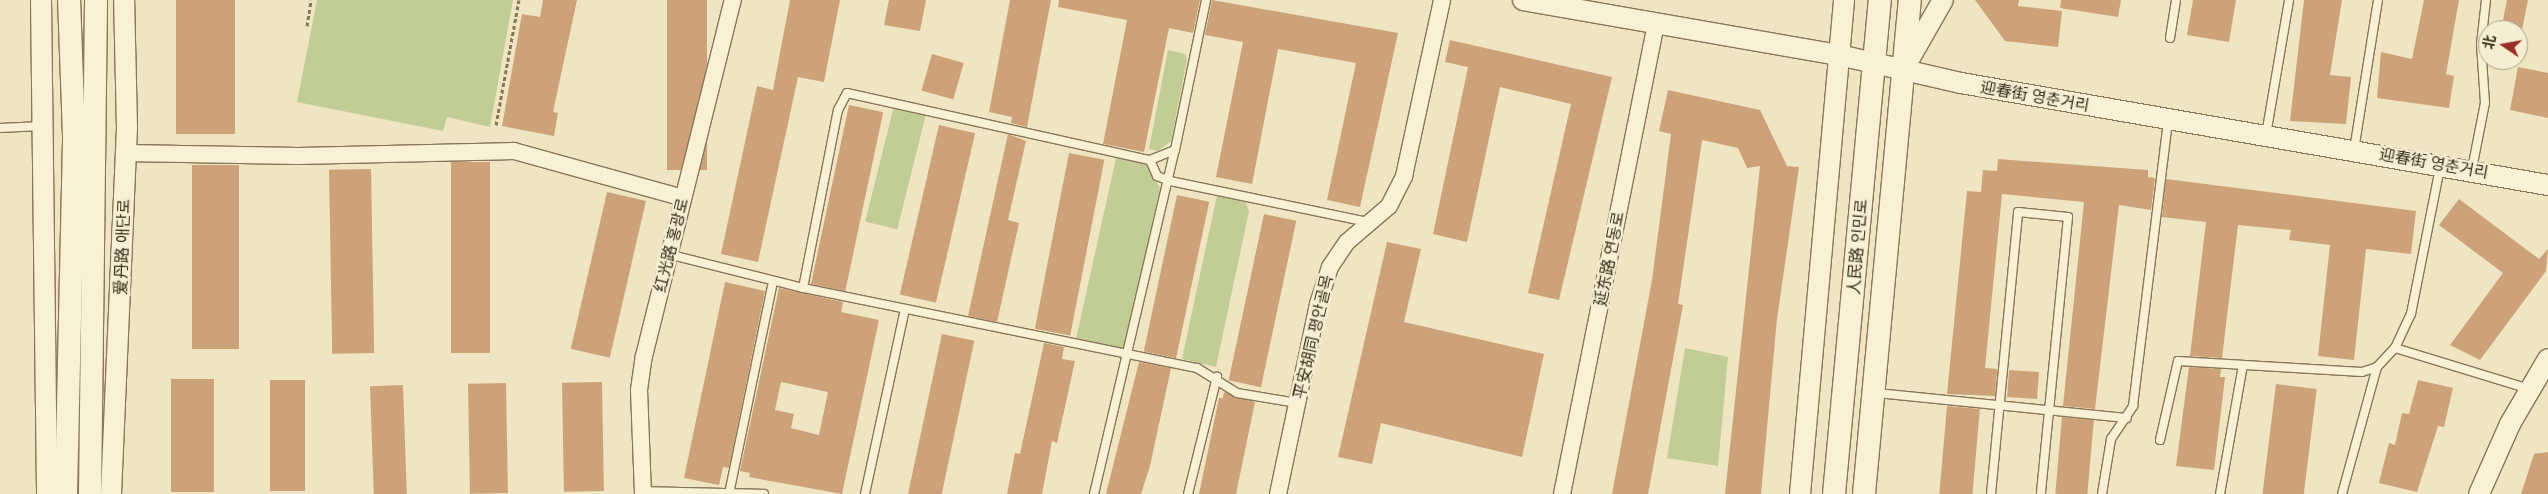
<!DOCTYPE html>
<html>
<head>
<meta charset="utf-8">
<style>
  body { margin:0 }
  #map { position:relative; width:2548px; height:494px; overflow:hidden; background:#efe5c2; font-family:"PT Serif","Noto Sans SC","Noto Sans KR",serif }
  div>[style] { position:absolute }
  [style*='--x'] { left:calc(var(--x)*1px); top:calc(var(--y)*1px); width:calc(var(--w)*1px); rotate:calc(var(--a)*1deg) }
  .green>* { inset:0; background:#c2cd96; transform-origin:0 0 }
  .building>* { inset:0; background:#cda278; transform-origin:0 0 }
  .path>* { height:3px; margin-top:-1.5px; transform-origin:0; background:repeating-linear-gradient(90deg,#897659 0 4px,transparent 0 6.5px) }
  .roads { filter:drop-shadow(1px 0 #897659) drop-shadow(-1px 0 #897659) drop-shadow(0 1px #897659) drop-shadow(0 -1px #897659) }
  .service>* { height:8px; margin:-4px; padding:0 4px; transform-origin:4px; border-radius:4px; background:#f9f1d6 }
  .minor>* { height:16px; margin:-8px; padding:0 8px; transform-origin:8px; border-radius:8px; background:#f9f1d6 }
  .tertiary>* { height:20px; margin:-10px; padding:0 10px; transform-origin:10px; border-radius:10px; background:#f9f1d6 }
  .secondary>* { height:22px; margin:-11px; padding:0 11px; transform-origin:11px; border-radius:11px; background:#f9f1d6 }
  span { translate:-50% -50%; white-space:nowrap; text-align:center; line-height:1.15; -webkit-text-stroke:5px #f6eed2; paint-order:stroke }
  .street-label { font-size:16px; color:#392d1d }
  .north { position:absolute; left:2478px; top:20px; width:50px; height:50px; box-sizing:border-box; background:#f6eed2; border:1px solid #aaa18a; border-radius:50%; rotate:282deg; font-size:14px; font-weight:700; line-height:20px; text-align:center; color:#392d1d }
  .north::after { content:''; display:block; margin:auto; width:18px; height:22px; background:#993028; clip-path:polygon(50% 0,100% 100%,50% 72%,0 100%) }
</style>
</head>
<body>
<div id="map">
  <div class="green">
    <div style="clip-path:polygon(317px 0,513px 0,490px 127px,447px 117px,443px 131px,297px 102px)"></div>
    <div style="clip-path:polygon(1168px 50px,1185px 54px,1187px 60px,1171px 141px,1158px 151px,1149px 149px)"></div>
    <div style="left:894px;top:106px;width:33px;height:119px;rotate:14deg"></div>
    <div style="clip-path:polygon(1116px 158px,1147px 164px,1160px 188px,1124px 349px,1076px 339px)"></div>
    <div style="clip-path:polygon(1217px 195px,1245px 200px,1249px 211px,1216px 367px,1182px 359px)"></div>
    <div style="clip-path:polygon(1685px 348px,1728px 357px,1718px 466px,1667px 458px)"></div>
  </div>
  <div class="building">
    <div style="left:176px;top:0;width:59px;height:134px"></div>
    <div style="clip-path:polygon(543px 0,577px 0,553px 112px,558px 113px,554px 136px,502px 126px,522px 14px,540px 17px)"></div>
    <div style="left:667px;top:0;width:40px;height:170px"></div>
    <div style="clip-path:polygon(790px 0,840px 0,824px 82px,798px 77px,758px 262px,721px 254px,757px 86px,773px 90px)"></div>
    <div style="clip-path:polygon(889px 0,926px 0,920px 31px,884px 25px)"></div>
    <div style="clip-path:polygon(1010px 0,1051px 0,1027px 127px,1011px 123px,1012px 117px,989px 112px)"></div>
    <div style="clip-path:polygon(1059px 0,1200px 0,1193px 33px,1169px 28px,1144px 152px,1103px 144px,1127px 20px,1058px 7px)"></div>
    <div style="clip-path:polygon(1212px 0,1398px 33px,1360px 207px,1327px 200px,1356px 63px,1278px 49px,1252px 184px,1216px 177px,1243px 42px,1205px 35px)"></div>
    <div style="clip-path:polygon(1975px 0,2019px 0,2018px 6px,2062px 11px,2058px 47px,2005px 41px)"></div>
    <div style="clip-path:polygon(2061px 0,2121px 0,2118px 17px,2060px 8px)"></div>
    <div style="clip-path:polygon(2193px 0,2236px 0,2229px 42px,2187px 35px)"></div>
    <div style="clip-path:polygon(2304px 0,2342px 0,2330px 75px,2351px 77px,2346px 124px,2290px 121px)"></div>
    <div style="clip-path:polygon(2424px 0,2459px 0,2446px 74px,2454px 76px,2449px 108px,2377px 98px,2381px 52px,2412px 59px)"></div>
    <div style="clip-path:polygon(2507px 0,2528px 0,2522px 30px,2501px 30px)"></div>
    <div style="clip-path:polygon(1450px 40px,1612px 77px,1559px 300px,1528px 293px,1571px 104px,1500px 87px,1467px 242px,1433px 234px,1468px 67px,1445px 62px)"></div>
    <div style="left:932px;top:54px;width:33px;height:38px;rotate:16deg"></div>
    <div style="clip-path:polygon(2518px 67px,2548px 73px,2548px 118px,2510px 110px)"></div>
    <div style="clip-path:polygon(1668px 90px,1760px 110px,1787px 166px,1799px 167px,1777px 319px,1761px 494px,1725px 494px,1760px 166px,1747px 168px,1738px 148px,1702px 140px,1678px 304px,1683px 305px,1648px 494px,1612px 494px,1652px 280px,1671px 134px,1659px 131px)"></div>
    <div style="left:849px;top:105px;width:35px;height:183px;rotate:12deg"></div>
    <div style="left:939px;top:125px;width:37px;height:174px;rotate:13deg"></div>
    <div style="clip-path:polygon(1008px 134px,1026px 141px,1008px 220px,1019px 223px,997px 322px,968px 316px)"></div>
    <div style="left:1069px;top:153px;width:36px;height:179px;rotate:11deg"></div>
    <div style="clip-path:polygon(1998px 159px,2148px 170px,2148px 177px,2155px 178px,2151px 210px,2119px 205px,2095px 409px,2063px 406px,2084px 202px,2002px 194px,1985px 368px,1997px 369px,1995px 396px,1947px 394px,1967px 191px,1981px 192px,1983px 170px,1997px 171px)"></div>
    <div style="left:451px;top:162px;width:39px;height:191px"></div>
    <div style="left:192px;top:165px;width:47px;height:184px"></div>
    <div style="left:371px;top:169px;width:184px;height:42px;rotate:89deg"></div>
    <div style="clip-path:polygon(2166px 179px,2416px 211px,2411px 254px,2366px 249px,2354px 360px,2318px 356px,2330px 245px,2289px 240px,2291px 230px,2238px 225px,2222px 358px,2190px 356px,2206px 222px,2162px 217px)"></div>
    <div style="left:607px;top:192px;width:40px;height:161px;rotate:13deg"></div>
    <div style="left:1177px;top:195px;width:33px;height:160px;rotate:12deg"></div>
    <div style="clip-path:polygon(2459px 199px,2539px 259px,2548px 249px,2546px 271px,2480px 360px,2450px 345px,2503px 273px,2439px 225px)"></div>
    <div style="left:1264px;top:214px;width:33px;height:170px;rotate:12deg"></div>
    <div style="clip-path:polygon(1387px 242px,1421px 249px,1404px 322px,1544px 354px,1522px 457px,1381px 423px,1372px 464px,1338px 457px)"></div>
    <div style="clip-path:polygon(725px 282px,765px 291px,729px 468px,723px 467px,719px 485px,684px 478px)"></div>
    <div style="clip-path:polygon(evenodd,779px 288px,843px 302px,841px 312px,879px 320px,842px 494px,749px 477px,750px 473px,740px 471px,779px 288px,781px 382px,828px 392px,819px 435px,791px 428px,794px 414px,775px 410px,781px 382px)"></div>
    <div style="left:942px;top:334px;width:33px;height:164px;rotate:12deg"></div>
    <div style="clip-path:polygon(1044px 343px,1064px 347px,1062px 359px,1075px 361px,1057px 443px,1052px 441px,1042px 494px,1007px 494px,1015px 453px,1020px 454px)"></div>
    <div style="clip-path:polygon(1139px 362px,1171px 368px,1150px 466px,1141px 494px,1106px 494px)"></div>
    <div style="clip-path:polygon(2189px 367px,2221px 369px,2220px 377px,2225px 377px,2214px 470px,2176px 466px)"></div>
    <div style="left:2009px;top:370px;width:30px;height:27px;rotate:4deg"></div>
    <div style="left:171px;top:379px;width:43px;height:113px"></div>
    <div style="left:270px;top:380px;width:35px;height:111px"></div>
    <div style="clip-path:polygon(2418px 380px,2453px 388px,2444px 427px,2438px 426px,2417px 492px,2379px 483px,2389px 443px,2395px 445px,2402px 413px,2409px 414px)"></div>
    <div style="left:602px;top:382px;width:109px;height:40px;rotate:89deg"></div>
    <div style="left:506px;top:383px;width:110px;height:38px;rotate:89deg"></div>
    <div style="left:2276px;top:384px;width:41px;height:111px;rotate:7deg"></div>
    <div style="left:403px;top:385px;width:109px;height:33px;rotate:88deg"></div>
    <div style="clip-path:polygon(1224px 392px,1255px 402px,1236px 494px,1199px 494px,1219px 398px,1223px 398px)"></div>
    <div style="left:1947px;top:406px;width:33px;height:88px;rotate:5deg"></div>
    <div style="left:2062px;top:417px;width:32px;height:77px;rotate:5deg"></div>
    <div style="clip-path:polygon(2548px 452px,2548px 494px,2521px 494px,2534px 454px)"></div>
  </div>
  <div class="path">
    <div style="--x:307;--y:26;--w:26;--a:-81"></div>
    <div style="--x:496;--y:125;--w:127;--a:-79.6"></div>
  </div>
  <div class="roads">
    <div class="service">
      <div style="--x:2170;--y:38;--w:38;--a:-81"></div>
      <div style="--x:0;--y:128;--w:42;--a:-2.7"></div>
      <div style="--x:2266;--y:135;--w:137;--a:-80.3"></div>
      <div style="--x:2354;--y:150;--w:152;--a:-80.9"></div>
      <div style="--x:1150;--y:160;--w:17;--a:66"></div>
      <div style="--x:1157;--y:176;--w:14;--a:21"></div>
      <div style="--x:1170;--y:181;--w:202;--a:11.7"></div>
      <div style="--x:2472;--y:169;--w:67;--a:-78.9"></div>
      <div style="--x:2485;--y:103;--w:59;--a:-93.9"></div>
      <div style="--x:2481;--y:44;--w:44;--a:-83.5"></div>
      <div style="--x:668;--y:254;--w:139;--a:14.1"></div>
      <div style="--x:803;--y:288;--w:402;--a:11.5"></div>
      <div style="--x:1197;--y:368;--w:47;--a:32"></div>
      <div style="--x:1237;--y:393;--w:61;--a:9.5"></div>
      <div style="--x:803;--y:288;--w:181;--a:-78.9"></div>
      <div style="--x:838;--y:110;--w:19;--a:-62"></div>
      <div style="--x:847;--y:93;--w:310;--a:12.5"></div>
      <div style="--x:1150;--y:160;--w:27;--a:-22"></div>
      <div style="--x:1175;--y:150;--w:153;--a:-78.3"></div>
      <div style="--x:2395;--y:348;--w:140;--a:17"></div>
      <div style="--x:1876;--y:393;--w:252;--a:5.7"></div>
      <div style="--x:2160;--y:440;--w:81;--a:-77.2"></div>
      <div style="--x:2178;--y:361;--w:184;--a:3.4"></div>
      <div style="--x:2362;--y:372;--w:16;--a:-18"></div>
      <div style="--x:643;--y:491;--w:121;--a:1.4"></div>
      <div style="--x:729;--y:494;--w:217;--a:-78.3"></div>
      <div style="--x:865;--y:494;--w:189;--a:-77.8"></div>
      <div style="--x:1094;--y:494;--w:353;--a:-76.8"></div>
      <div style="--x:1188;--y:494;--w:121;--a:-76.1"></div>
      <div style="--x:1991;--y:494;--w:283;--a:-84.5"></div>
      <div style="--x:2018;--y:212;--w:50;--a:5.7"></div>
      <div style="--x:2068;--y:217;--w:278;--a:95.6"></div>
      <div style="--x:2102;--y:494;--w:56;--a:-80.7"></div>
      <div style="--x:2111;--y:439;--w:40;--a:-56"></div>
      <div style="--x:2133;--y:406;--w:288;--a:-83"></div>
      <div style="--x:2220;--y:494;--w:131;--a:-79.9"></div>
      <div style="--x:2342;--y:494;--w:132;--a:-74.6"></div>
      <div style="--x:2377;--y:367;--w:26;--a:-47"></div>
      <div style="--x:2395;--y:348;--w:38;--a:-65"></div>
      <div style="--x:2411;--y:314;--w:150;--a:-78.8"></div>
    </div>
    <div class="minor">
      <div style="--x:125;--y:153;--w:173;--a:1"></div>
      <div style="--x:298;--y:156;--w:216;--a:-1.3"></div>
      <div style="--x:514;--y:151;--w:175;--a:15.5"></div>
      <div style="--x:643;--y:494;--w:104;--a:-92.2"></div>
      <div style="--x:639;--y:390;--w:34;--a:-82"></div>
      <div style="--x:644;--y:356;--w:367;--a:-76"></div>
      <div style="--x:1278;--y:494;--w:194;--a:-78.1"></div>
      <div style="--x:1318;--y:304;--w:39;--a:-72"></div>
      <div style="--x:1330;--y:267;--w:30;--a:-56"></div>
      <div style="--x:1347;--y:242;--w:55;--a:-40.6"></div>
      <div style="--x:1389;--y:206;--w:34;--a:-63"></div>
      <div style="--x:1404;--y:176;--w:180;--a:-77.8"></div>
      <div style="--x:1562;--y:494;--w:480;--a:-78.7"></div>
    </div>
    <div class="tertiary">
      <div style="--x:41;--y:0;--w:494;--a:89.3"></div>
      <div style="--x:1523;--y:0;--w:321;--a:9.9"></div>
      <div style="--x:1839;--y:55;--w:125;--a:12.9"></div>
      <div style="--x:1961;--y:83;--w:596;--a:9.86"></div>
      <div style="--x:1904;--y:68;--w:78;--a:-60.2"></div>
      <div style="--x:111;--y:494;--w:366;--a:-87.5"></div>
      <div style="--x:127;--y:128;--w:128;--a:-91.3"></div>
      <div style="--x:1800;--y:494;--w:496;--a:-84.9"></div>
      <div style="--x:2479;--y:494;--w:77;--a:-66.1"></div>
      <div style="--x:2510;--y:424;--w:75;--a:-59.7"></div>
    </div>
    <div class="secondary">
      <div style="--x:66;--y:494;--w:359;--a:-88.7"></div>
      <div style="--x:74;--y:135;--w:135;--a:-92.1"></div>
      <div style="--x:90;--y:494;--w:494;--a:-89.3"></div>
      <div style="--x:1834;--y:494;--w:496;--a:-84.7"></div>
      <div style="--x:1864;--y:494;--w:496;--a:-84.7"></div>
    </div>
  </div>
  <div class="street-label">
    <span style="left:2035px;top:96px;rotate:10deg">迎春街 영춘거리</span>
    <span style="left:2434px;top:163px;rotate:10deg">迎春街 영춘거리</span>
    <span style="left:671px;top:245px;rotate:-76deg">红光路 홍광로</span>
    <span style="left:122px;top:247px;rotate:-88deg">爱丹路 애단로</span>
    <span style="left:1857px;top:247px;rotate:-85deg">人民路 인민로</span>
    <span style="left:1609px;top:259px;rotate:-79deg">延东路 연동로</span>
    <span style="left:1313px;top:337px;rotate:-77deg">平安胡同 평안골목</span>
  </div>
  <div class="north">北</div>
</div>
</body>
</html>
